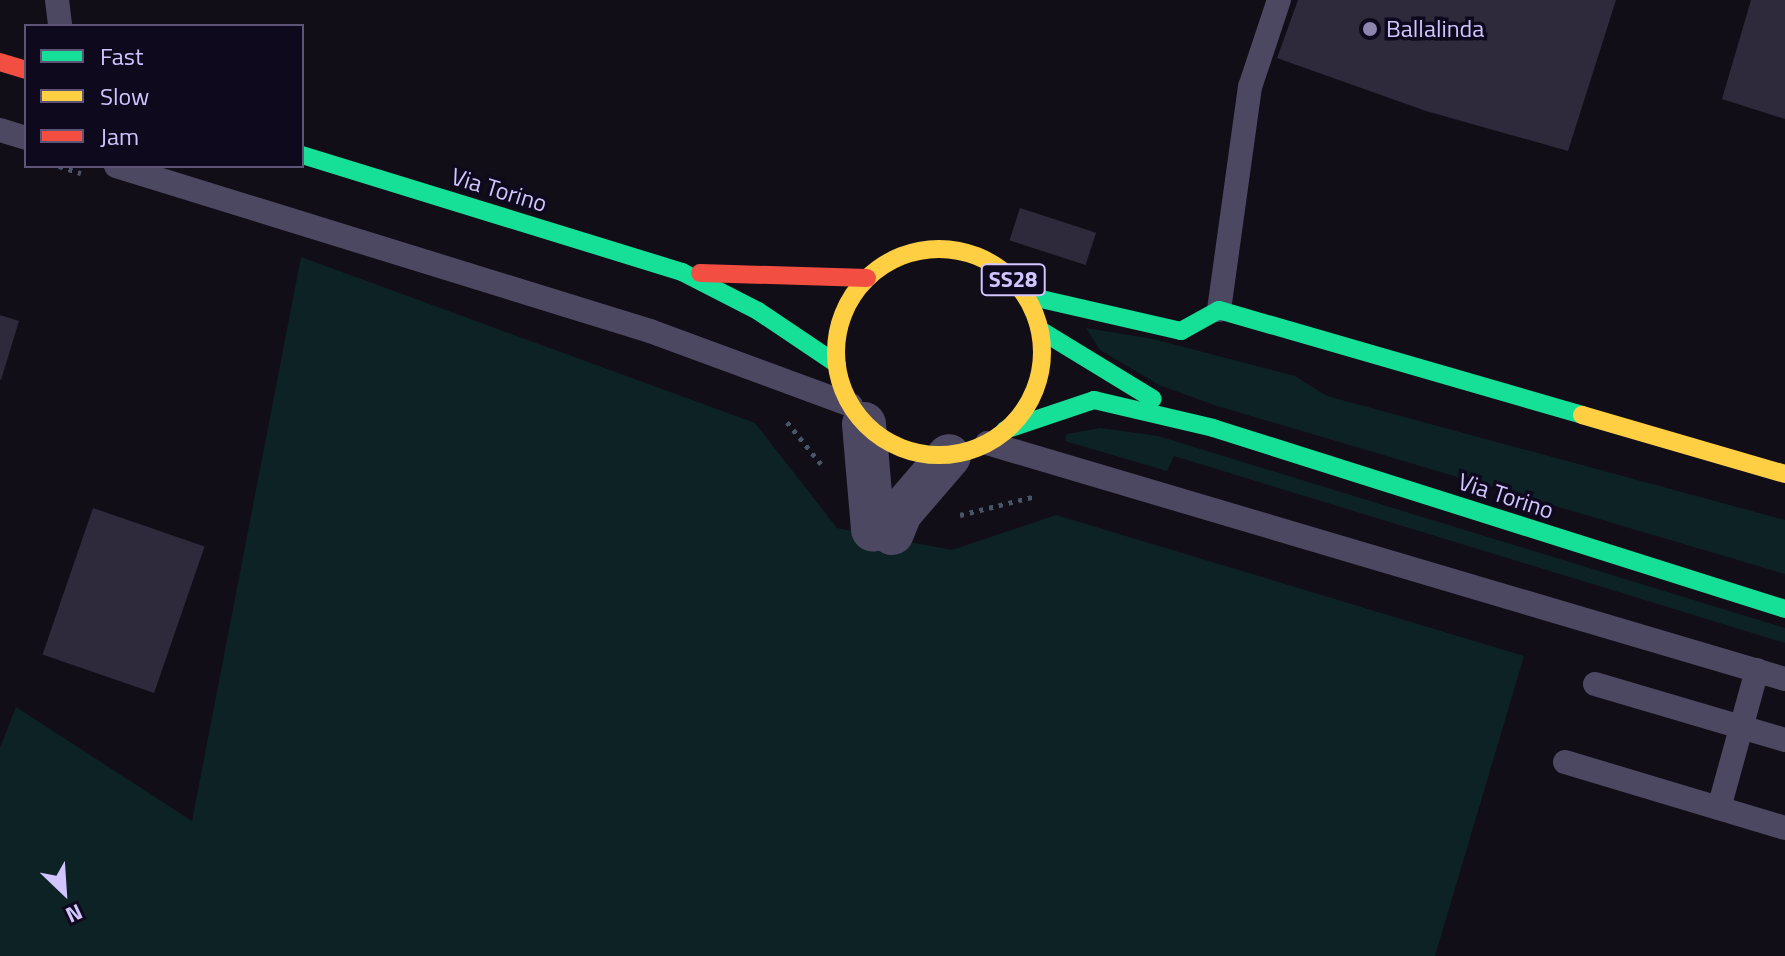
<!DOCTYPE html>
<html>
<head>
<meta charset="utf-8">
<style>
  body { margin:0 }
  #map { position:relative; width:1785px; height:956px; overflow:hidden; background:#110e18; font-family:"Titillium Web",sans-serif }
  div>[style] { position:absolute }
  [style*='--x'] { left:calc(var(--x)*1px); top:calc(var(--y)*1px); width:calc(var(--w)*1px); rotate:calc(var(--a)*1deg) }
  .green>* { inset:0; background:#0d2225 }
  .building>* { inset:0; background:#2f293c; transform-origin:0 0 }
  .path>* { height:5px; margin-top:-2.5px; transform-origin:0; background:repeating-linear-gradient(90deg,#485668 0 4px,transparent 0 10px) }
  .lane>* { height:24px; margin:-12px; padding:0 12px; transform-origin:12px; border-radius:12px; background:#4c4862 }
  .street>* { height:44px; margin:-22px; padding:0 22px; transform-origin:22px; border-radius:22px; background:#4c4862 }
  .fast>* { height:18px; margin:-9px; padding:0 9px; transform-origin:9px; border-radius:9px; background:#16e098 }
  .slow>* { height:18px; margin:-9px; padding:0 9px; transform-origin:9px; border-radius:9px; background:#ffcf43 }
  .slow>.ring { margin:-9px; padding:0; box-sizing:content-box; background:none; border:18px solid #ffcf43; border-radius:50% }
  .jam>* { height:18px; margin:-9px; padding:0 9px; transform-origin:9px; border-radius:9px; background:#f24e42 }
  .dots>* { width:22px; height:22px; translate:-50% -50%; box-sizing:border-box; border:4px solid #0f091d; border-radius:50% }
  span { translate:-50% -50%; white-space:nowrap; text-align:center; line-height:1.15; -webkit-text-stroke:7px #0f091d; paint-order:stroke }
  .shield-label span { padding:2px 6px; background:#0f091d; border:2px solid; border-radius:6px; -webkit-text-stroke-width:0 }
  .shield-label { font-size:22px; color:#d2c5ff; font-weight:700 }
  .poi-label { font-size:24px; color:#d2c5ff }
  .left { translate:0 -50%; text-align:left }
  .street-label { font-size:24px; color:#d2c5ff }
  .legend { position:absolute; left:24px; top:24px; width:280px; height:144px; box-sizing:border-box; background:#0f091d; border:2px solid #5d5477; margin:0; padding:10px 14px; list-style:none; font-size:24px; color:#d2c5ff }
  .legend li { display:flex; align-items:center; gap:16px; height:40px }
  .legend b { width:40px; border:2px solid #5d5477 }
  .north { position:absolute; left:24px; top:852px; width:80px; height:80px; -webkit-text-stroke:6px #0f091d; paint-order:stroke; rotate:155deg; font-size:22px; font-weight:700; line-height:32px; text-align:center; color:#d2c5ff }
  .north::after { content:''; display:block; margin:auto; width:28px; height:36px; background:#d2c5ff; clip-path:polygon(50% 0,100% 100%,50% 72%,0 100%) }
</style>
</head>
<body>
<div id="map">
  <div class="green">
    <div style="clip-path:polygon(301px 257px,755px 423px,837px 528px,952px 550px,1056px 515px,1524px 656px,1435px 956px,0 956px,0 748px,16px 707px,192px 821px)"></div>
    <div style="clip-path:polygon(1086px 328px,1153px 339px,1295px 376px,1327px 396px,1785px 520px,1785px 574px,1214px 405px,1159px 385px,1100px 350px)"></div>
    <div style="clip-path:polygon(1100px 428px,1158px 436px,1785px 628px,1785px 643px,1174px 456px,1167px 471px,1065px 441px,1067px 434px)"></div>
  </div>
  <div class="building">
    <div style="clip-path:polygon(1298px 0,1616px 0,1568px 151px,1426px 111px,1277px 58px)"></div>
    <div style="clip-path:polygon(1751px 0,1785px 0,1785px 119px,1722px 99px)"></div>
    <div style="left:1020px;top:208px;width:80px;height:34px;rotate:18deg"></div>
    <div style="clip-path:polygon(0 315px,19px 321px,1px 380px,0 379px)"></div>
    <div style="left:93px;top:508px;width:118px;height:155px;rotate:19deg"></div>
  </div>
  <div class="path">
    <div style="--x:59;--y:166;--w:23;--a:18"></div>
    <div style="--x:787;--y:422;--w:54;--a:51"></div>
    <div style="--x:960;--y:515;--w:78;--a:-14"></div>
  </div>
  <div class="lane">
    <div style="--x:57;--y:0;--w:26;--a:83"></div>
    <div style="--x:0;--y:130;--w:27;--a:17"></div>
    <div style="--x:116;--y:166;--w:559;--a:17.17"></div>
    <div style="--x:650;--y:331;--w:214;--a:20.2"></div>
    <div style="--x:1219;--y:310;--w:225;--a:-82.1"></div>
    <div style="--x:1250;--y:87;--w:92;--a:-71.6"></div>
    <div style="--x:987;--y:443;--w:832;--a:16.48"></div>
    <div style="--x:1595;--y:684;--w:198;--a:16.4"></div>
    <div style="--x:1565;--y:762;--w:230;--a:16.7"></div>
    <div style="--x:1719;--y:808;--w:143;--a:-74.6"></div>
  </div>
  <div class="street">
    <div style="--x:864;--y:424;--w:106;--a:85.1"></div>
    <div style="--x:892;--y:533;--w:22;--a:-68"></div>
    <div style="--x:900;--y:513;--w:75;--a:-49.3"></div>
  </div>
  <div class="fast">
    <div style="--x:302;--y:155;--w:398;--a:17.1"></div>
    <div style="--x:682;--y:272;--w:85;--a:27.2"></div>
    <div style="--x:758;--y:311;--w:95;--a:33.9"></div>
    <div style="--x:1028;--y:296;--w:157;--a:12.9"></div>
    <div style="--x:1181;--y:331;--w:43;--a:-28.9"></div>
    <div style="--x:1219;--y:310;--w:378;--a:16.1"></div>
    <div style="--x:1040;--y:330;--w:132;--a:31.4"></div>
    <div style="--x:1005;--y:430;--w:94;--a:-18.6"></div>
    <div style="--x:1094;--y:400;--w:122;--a:13.2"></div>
    <div style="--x:1213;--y:428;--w:600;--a:17.56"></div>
  </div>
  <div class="slow">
    <div class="ring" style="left:836px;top:249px;width:188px;height:188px"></div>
    <div style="--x:1582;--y:415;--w:211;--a:16.2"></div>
  </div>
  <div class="jam">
    <div style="--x:0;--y:62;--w:27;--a:17"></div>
    <div style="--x:700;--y:273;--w:167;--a:1.7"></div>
  </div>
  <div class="dots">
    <div style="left:1370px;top:29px;background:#8e85ae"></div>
  </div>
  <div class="shield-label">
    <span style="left:1013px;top:280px">SS28</span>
  </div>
  <div class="poi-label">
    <span class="left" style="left:1386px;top:29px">Ballalinda</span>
  </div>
  <div class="street-label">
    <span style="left:499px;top:190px;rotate:17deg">Via Torino</span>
    <span style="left:1506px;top:496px;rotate:18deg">Via Torino</span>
  </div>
  <ul class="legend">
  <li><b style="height:10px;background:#16e098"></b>Fast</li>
  <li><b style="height:10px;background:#ffcf43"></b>Slow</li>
  <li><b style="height:10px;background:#f24e42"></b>Jam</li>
  </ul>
  <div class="north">N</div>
</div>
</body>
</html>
